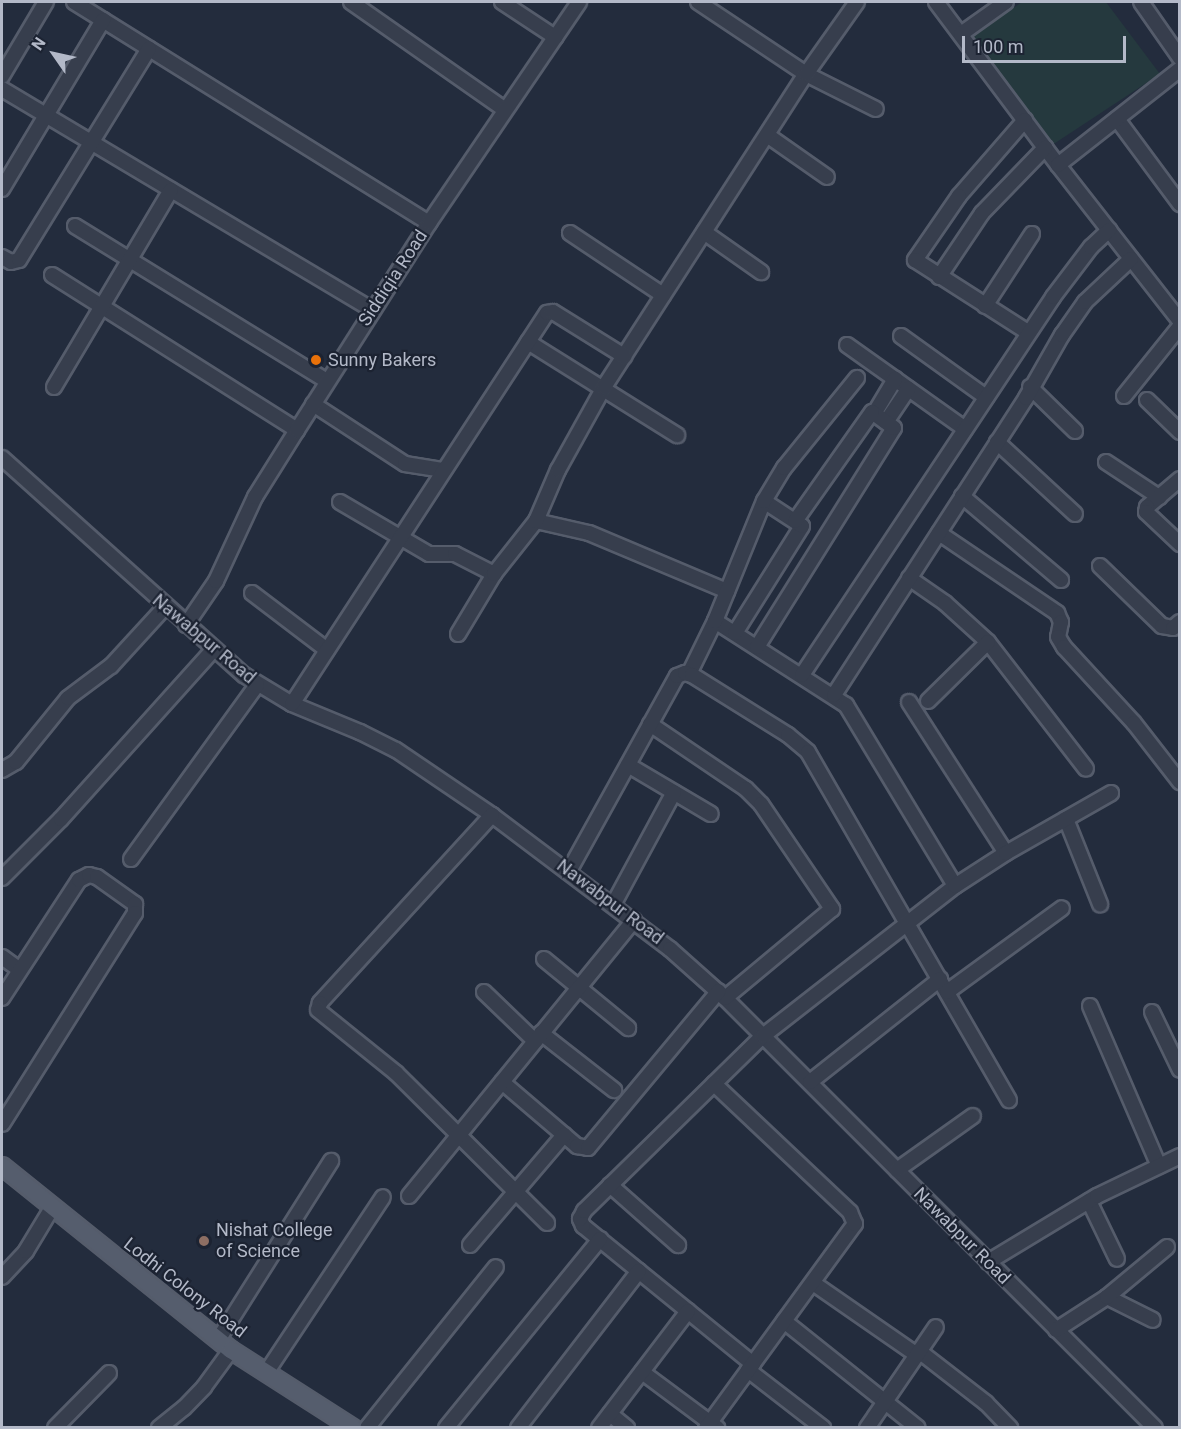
<!DOCTYPE html>
<html>
<head>
<meta charset="utf-8">
<style>
  body { margin:0 }
  #map { position:relative; width:1181px; height:1429px; overflow:hidden; background:#232c3d; font-family:Roboto,sans-serif }
  div>[style] { position:absolute }
  [style*='--x'] { left:calc(var(--x)*1px); top:calc(var(--y)*1px); width:calc(var(--w)*1px); rotate:calc(var(--a)*1deg) }
  .green>* { inset:0; background:#25393e }
  .roads { filter:drop-shadow(2px 0 #555c6b) drop-shadow(-2px 0 #555c6b) drop-shadow(0 2px #555c6b) drop-shadow(0 -2px #555c6b) }
  .minor>* { height:14px; margin:-7px; padding:0 7px; transform-origin:7px; border-radius:7px; background:#373e4d }
  .major>* { height:16px; margin:-8px; padding:0 8px; transform-origin:8px; border-radius:8px; background:#555d6d }
  .dots>* { width:16px; height:16px; translate:-50% -50%; box-sizing:border-box; border:3px solid #1c2332; border-radius:50% }
  span { translate:-50% -50%; white-space:nowrap; text-align:center; line-height:1.15; -webkit-text-stroke:4.5px #1c2332; paint-order:stroke }
  .street-label { font-size:18px; color:#b3b9c8 }
  .poi-label { font-size:18px; color:#b3b9c8 }
  .left { translate:0 -50%; text-align:left }
  .frame { position:absolute; inset:0; border:3px solid #b3b9c8; pointer-events:none }
  .north { position:absolute; left:24px; top:24px; width:60px; height:60px; -webkit-text-stroke:4px #1c2332; paint-order:stroke; rotate:304deg; font-size:16px; font-weight:700; line-height:24px; text-align:center; color:#b3b9c8 }
  .north::after { content:''; display:block; margin:auto; width:21px; height:27px; background:#b3b9c8; clip-path:polygon(50% 0,100% 100%,50% 72%,0 100%) }
  .scale { position:absolute; left:962px; top:36px; width:164px; height:27px; box-sizing:border-box; border:3px solid #b3b9c8; border-top:0; padding-left:8px; font-size:18px; line-height:21px; white-space:nowrap; color:#b3b9c8; -webkit-text-stroke:4px #1c2332; paint-order:stroke }
</style>
</head>
<body>
<div id="map">
  <div class="green">
    <div style="clip-path:polygon(1022px 2px,1106px 2px,1160px 74px,1043px 151px,963px 44px)"></div>
  </div>
  <div class="roads">
    <div class="minor">
      <div style="--x:74;--y:2;--w:418;--a:31.9"></div>
      <div style="--x:351;--y:2;--w:188;--a:35"></div>
      <div style="--x:502;--y:2;--w:64;--a:33.4"></div>
      <div style="--x:698;--y:2;--w:130;--a:33.7"></div>
      <div style="--x:806;--y:74;--w:78;--a:26.6"></div>
      <div style="--x:936;--y:2;--w:204;--a:53.2"></div>
      <div style="--x:1058;--y:165;--w:198;--a:52"></div>
      <div style="--x:1141;--y:2;--w:68;--a:55.1"></div>
      <div style="--x:961;--y:34;--w:55;--a:-35.4"></div>
      <div style="--x:2;--y:76;--w:86;--a:-59.3"></div>
      <div style="--x:2;--y:89;--w:432;--a:30.8"></div>
      <div style="--x:1117;--y:119;--w:106;--a:53.5"></div>
      <div style="--x:1025;--y:120;--w:101;--a:131"></div>
      <div style="--x:959;--y:196;--w:78;--a:124.5"></div>
      <div style="--x:915;--y:260;--w:135;--a:32.6"></div>
      <div style="--x:767;--y:135;--w:73;--a:35"></div>
      <div style="--x:1058;--y:165;--w:155;--a:-38.2"></div>
      <div style="--x:2;--y:189;--w:197;--a:-59.1"></div>
      <div style="--x:75;--y:226;--w:296;--a:31.6"></div>
      <div style="--x:704;--y:232;--w:70;--a:35.1"></div>
      <div style="--x:570;--y:233;--w:112;--a:33.7"></div>
      <div style="--x:2;--y:257;--w:10;--a:29"></div>
      <div style="--x:11;--y:262;--w:8;--a:-14"></div>
      <div style="--x:19;--y:260;--w:248;--a:-58.4"></div>
      <div style="--x:52;--y:275;--w:290;--a:32.3"></div>
      <div style="--x:939;--y:277;--w:77;--a:-56.1"></div>
      <div style="--x:982;--y:213;--w:91;--a:-45.9"></div>
      <div style="--x:985;--y:306;--w:86;--a:-56.9"></div>
      <div style="--x:901;--y:336;--w:105;--a:35.7"></div>
      <div style="--x:528;--y:342;--w:176;--a:32"></div>
      <div style="--x:847;--y:345;--w:145;--a:35.4"></div>
      <div style="--x:54;--y:387;--w:229;--a:-59.3"></div>
      <div style="--x:1030;--y:387;--w:63;--a:44.4"></div>
      <div style="--x:1124;--y:396;--w:90;--a:-51.3"></div>
      <div style="--x:1147;--y:400;--w:46;--a:44.1"></div>
      <div style="--x:313;--y:404;--w:110;--a:33.1"></div>
      <div style="--x:405;--y:464;--w:39;--a:9"></div>
      <div style="--x:874;--y:414;--w:41;--a:-59"></div>
      <div style="--x:886;--y:422;--w:40;--a:-56"></div>
      <div style="--x:997;--y:442;--w:106;--a:42.7"></div>
      <div style="--x:2;--y:458;--w:325;--a:41.9"></div>
      <div style="--x:244;--y:675;--w:56;--a:31.1"></div>
      <div style="--x:292;--y:704;--w:74;--a:22.4"></div>
      <div style="--x:360;--y:732;--w:40;--a:26.6"></div>
      <div style="--x:396;--y:750;--w:116;--a:34.1"></div>
      <div style="--x:492;--y:815;--w:223;--a:37"></div>
      <div style="--x:670;--y:949;--w:74;--a:41.7"></div>
      <div style="--x:725;--y:998;--w:608;--a:45"></div>
      <div style="--x:1106;--y:462;--w:64;--a:33.4"></div>
      <div style="--x:1180;--y:479;--w:43;--a:139.7"></div>
      <div style="--x:1147;--y:507;--w:5;--a:101"></div>
      <div style="--x:1146;--y:512;--w:47;--a:43.3"></div>
      <div style="--x:962;--y:496;--w:130;--a:40.3"></div>
      <div style="--x:340;--y:502;--w:103;--a:30.3"></div>
      <div style="--x:429;--y:554;--w:26;--a:0"></div>
      <div style="--x:455;--y:554;--w:44;--a:27.1"></div>
      <div style="--x:536;--y:521;--w:54;--a:12.8"></div>
      <div style="--x:589;--y:533;--w:150;--a:22.8"></div>
      <div style="--x:939;--y:533;--w:143;--a:34.1"></div>
      <div style="--x:1057;--y:613;--w:10;--a:66"></div>
      <div style="--x:1061;--y:622;--w:15;--a:101"></div>
      <div style="--x:1058;--y:637;--w:12;--a:59"></div>
      <div style="--x:1064;--y:647;--w:103;--a:47.4"></div>
      <div style="--x:1134;--y:723;--w:75;--a:52.1"></div>
      <div style="--x:1100;--y:566;--w:86;--a:44.1"></div>
      <div style="--x:1162;--y:626;--w:11;--a:10"></div>
      <div style="--x:1173;--y:628;--w:9;--a:-41"></div>
      <div style="--x:909;--y:578;--w:44;--a:34.8"></div>
      <div style="--x:945;--y:603;--w:58;--a:42.2"></div>
      <div style="--x:988;--y:642;--w:160;--a:52.3"></div>
      <div style="--x:252;--y:593;--w:94;--a:37.2"></div>
      <div style="--x:715;--y:621;--w:156;--a:32.7"></div>
      <div style="--x:846;--y:705;--w:211;--a:58.9"></div>
      <div style="--x:186;--y:625;--w:53;--a:-55.7"></div>
      <div style="--x:216;--y:581;--w:93;--a:-65.1"></div>
      <div style="--x:255;--y:497;--w:79;--a:-57.9"></div>
      <div style="--x:297;--y:430;--w:246;--a:-57.5"></div>
      <div style="--x:429;--y:223;--w:267;--a:-55.8"></div>
      <div style="--x:735;--y:633;--w:126;--a:-57.9"></div>
      <div style="--x:802;--y:526;--w:45;--a:-146.7"></div>
      <div style="--x:458;--y:634;--w:70;--a:-59"></div>
      <div style="--x:494;--y:574;--w:68;--a:-51.6"></div>
      <div style="--x:536;--y:521;--w:56;--a:-66.7"></div>
      <div style="--x:558;--y:470;--w:95;--a:-61"></div>
      <div style="--x:604;--y:387;--w:373;--a:-57.2"></div>
      <div style="--x:806;--y:74;--w:88;--a:-54.7"></div>
      <div style="--x:757;--y:647;--w:258;--a:-58"></div>
      <div style="--x:894;--y:428;--w:27;--a:-144"></div>
      <div style="--x:872;--y:412;--w:133;--a:125.2"></div>
      <div style="--x:689;--y:674;--w:59;--a:-63.9"></div>
      <div style="--x:715;--y:621;--w:130;--a:-67.8"></div>
      <div style="--x:764;--y:501;--w:39;--a:-59"></div>
      <div style="--x:784;--y:468;--w:116;--a:-51"></div>
      <div style="--x:802;--y:675;--w:454;--a:-56.4"></div>
      <div style="--x:1053;--y:297;--w:63;--a:-52.8"></div>
      <div style="--x:1091;--y:247;--w:25;--a:-43"></div>
      <div style="--x:834;--y:695;--w:354;--a:-57.1"></div>
      <div style="--x:1026;--y:398;--w:73;--a:-60.3"></div>
      <div style="--x:1062;--y:335;--w:40;--a:-55.1"></div>
      <div style="--x:1085;--y:302;--w:63;--a:-43.1"></div>
      <div style="--x:928;--y:701;--w:84;--a:-44.5"></div>
      <div style="--x:909;--y:702;--w:179;--a:57.3"></div>
      <div style="--x:292;--y:704;--w:467;--a:-56.9"></div>
      <div style="--x:547;--y:313;--w:6;--a:-9"></div>
      <div style="--x:553;--y:312;--w:84;--a:31.8"></div>
      <div style="--x:650;--y:724;--w:116;--a:34.1"></div>
      <div style="--x:746;--y:789;--w:21;--a:45"></div>
      <div style="--x:761;--y:804;--w:127;--a:55.9"></div>
      <div style="--x:832;--y:909;--w:139;--a:140.2"></div>
      <div style="--x:628;--y:765;--w:96;--a:30.6"></div>
      <div style="--x:2;--y:770;--w:16;--a:-30"></div>
      <div style="--x:16;--y:762;--w:82;--a:-50.9"></div>
      <div style="--x:68;--y:698;--w:54;--a:-36.7"></div>
      <div style="--x:111;--y:666;--w:80;--a:-47.5"></div>
      <div style="--x:492;--y:815;--w:255;--a:132.5"></div>
      <div style="--x:320;--y:1003;--w:7;--a:106"></div>
      <div style="--x:318;--y:1010;--w:100;--a:38.9"></div>
      <div style="--x:396;--y:1073;--w:213;--a:44.8"></div>
      <div style="--x:1066;--y:819;--w:92;--a:68.2"></div>
      <div style="--x:131;--y:859;--w:215;--a:-54.1"></div>
      <div style="--x:569;--y:871;--w:223;--a:-61"></div>
      <div style="--x:677;--y:676;--w:9;--a:-21"></div>
      <div style="--x:685;--y:673;--w:7;--a:16"></div>
      <div style="--x:692;--y:675;--w:113;--a:32"></div>
      <div style="--x:788;--y:735;--w:26;--a:40"></div>
      <div style="--x:808;--y:752;--w:402;--a:60"></div>
      <div style="--x:2;--y:878;--w:83;--a:-45"></div>
      <div style="--x:61;--y:819;--w:227;--a:-48"></div>
      <div style="--x:613;--y:905;--w:128;--a:-61.6"></div>
      <div style="--x:2;--y:957;--w:22;--a:36"></div>
      <div style="--x:544;--y:959;--w:109;--a:39.4"></div>
      <div style="--x:484;--y:992;--w:71;--a:43.9"></div>
      <div style="--x:947;--y:992;--w:142;--a:-36.1"></div>
      <div style="--x:2;--y:998;--w:141;--a:-56.9"></div>
      <div style="--x:79;--y:880;--w:11;--a:-27"></div>
      <div style="--x:89;--y:875;--w:8;--a:14"></div>
      <div style="--x:97;--y:877;--w:47;--a:35.4"></div>
      <div style="--x:135;--y:904;--w:9;--a:90"></div>
      <div style="--x:135;--y:913;--w:249;--a:122.2"></div>
      <div style="--x:1090;--y:1006;--w:174;--a:66.7"></div>
      <div style="--x:1152;--y:1012;--w:64;--a:64.2"></div>
      <div style="--x:541;--y:1033;--w:93;--a:38"></div>
      <div style="--x:502;--y:1082;--w:99;--a:40.5"></div>
      <div style="--x:577;--y:1146;--w:11;--a:10"></div>
      <div style="--x:588;--y:1148;--w:204;--a:-50.2"></div>
      <div style="--x:810;--y:1082;--w:166;--a:-38.4"></div>
      <div style="--x:897;--y:1170;--w:93;--a:-35.4"></div>
      <div style="--x:610;--y:1185;--w:91;--a:41.4"></div>
      <div style="--x:409;--y:1196;--w:356;--a:-50.8"></div>
      <div style="--x:1089;--y:1201;--w:64;--a:64.2"></div>
      <div style="--x:470;--y:1245;--w:145;--a:-49.5"></div>
      <div style="--x:988;--y:1262;--w:127;--a:-31.2"></div>
      <div style="--x:1097;--y:1196;--w:92;--a:-25.7"></div>
      <div style="--x:2;--y:1277;--w:35;--a:-47"></div>
      <div style="--x:26;--y:1251;--w:50;--a:-58.8"></div>
      <div style="--x:813;--y:1283;--w:126;--a:34.7"></div>
      <div style="--x:1107;--y:1297;--w:51;--a:26.6"></div>
      <div style="--x:784;--y:1321;--w:171;--a:38.6"></div>
      <div style="--x:1056;--y:1330;--w:61;--a:-32.9"></div>
      <div style="--x:1107;--y:1297;--w:78;--a:-39.8"></div>
      <div style="--x:218;--y:1340;--w:212;--a:-57.7"></div>
      <div style="--x:919;--y:1351;--w:85;--a:37.8"></div>
      <div style="--x:986;--y:1403;--w:35;--a:46"></div>
      <div style="--x:753;--y:1364;--w:219;--a:-140.9"></div>
      <div style="--x:583;--y:1226;--w:8;--a:-113"></div>
      <div style="--x:580;--y:1219;--w:9;--a:-63"></div>
      <div style="--x:584;--y:1211;--w:250;--a:-44.4"></div>
      <div style="--x:763;--y:1036;--w:244;--a:-38"></div>
      <div style="--x:955;--y:886;--w:61;--a:-32.9"></div>
      <div style="--x:1006;--y:853;--w:121;--a:-29.7"></div>
      <div style="--x:748;--y:1370;--w:95;--a:37.7"></div>
      <div style="--x:642;--y:1372;--w:94;--a:36.7"></div>
      <div style="--x:266;--y:1373;--w:211;--a:-56.4"></div>
      <div style="--x:610;--y:1414;--w:22;--a:39"></div>
      <div style="--x:55;--y:1428;--w:77;--a:-45.5"></div>
      <div style="--x:159;--y:1428;--w:32;--a:-39"></div>
      <div style="--x:184;--y:1408;--w:29;--a:-46"></div>
      <div style="--x:204;--y:1387;--w:46;--a:-53.9"></div>
      <div style="--x:367;--y:1428;--w:206;--a:-51.3"></div>
      <div style="--x:446;--y:1428;--w:244;--a:-50.8"></div>
      <div style="--x:518;--y:1428;--w:198;--a:-52.4"></div>
      <div style="--x:599;--y:1428;--w:147;--a:-52.7"></div>
      <div style="--x:706;--y:1428;--w:253;--a:-53.9"></div>
      <div style="--x:855;--y:1224;--w:13;--a:-113"></div>
      <div style="--x:850;--y:1212;--w:187;--a:-136.7"></div>
      <div style="--x:867;--y:1428;--w:122;--a:-55.7"></div>
    </div>
    <div class="major">
      <div style="--x:2;--y:1166;--w:294;--a:38.8"></div>
      <div style="--x:231;--y:1350;--w:145;--a:32.6"></div>
    </div>
  </div>
  <div class="dots">
    <div style="left:316px;top:360px;background:#e8710a"></div>
    <div style="left:204px;top:1241px;background:#8d6e63"></div>
  </div>
  <div class="street-label">
    <span style="left:393px;top:278px;rotate:-57deg">Siddiqia Road</span>
    <span style="left:204px;top:639px;rotate:40deg">Nawabpur Road</span>
    <span style="left:610px;top:902px;rotate:37deg">Nawabpur Road</span>
    <span style="left:962px;top:1236px;rotate:45deg">Nawabpur Road</span>
    <span style="left:185px;top:1288px;rotate:38deg">Lodhi Colony Road</span>
  </div>
  <div class="poi-label">
    <span class="left" style="left:328px;top:360px">Sunny Bakers</span>
    <span class="left" style="left:216px;top:1241px">Nishat College<br>of Science</span>
  </div>
  <div class="frame"></div>
  <div class="north">N</div>
  <div class="scale">100 m</div>
</div>
</body>
</html>
